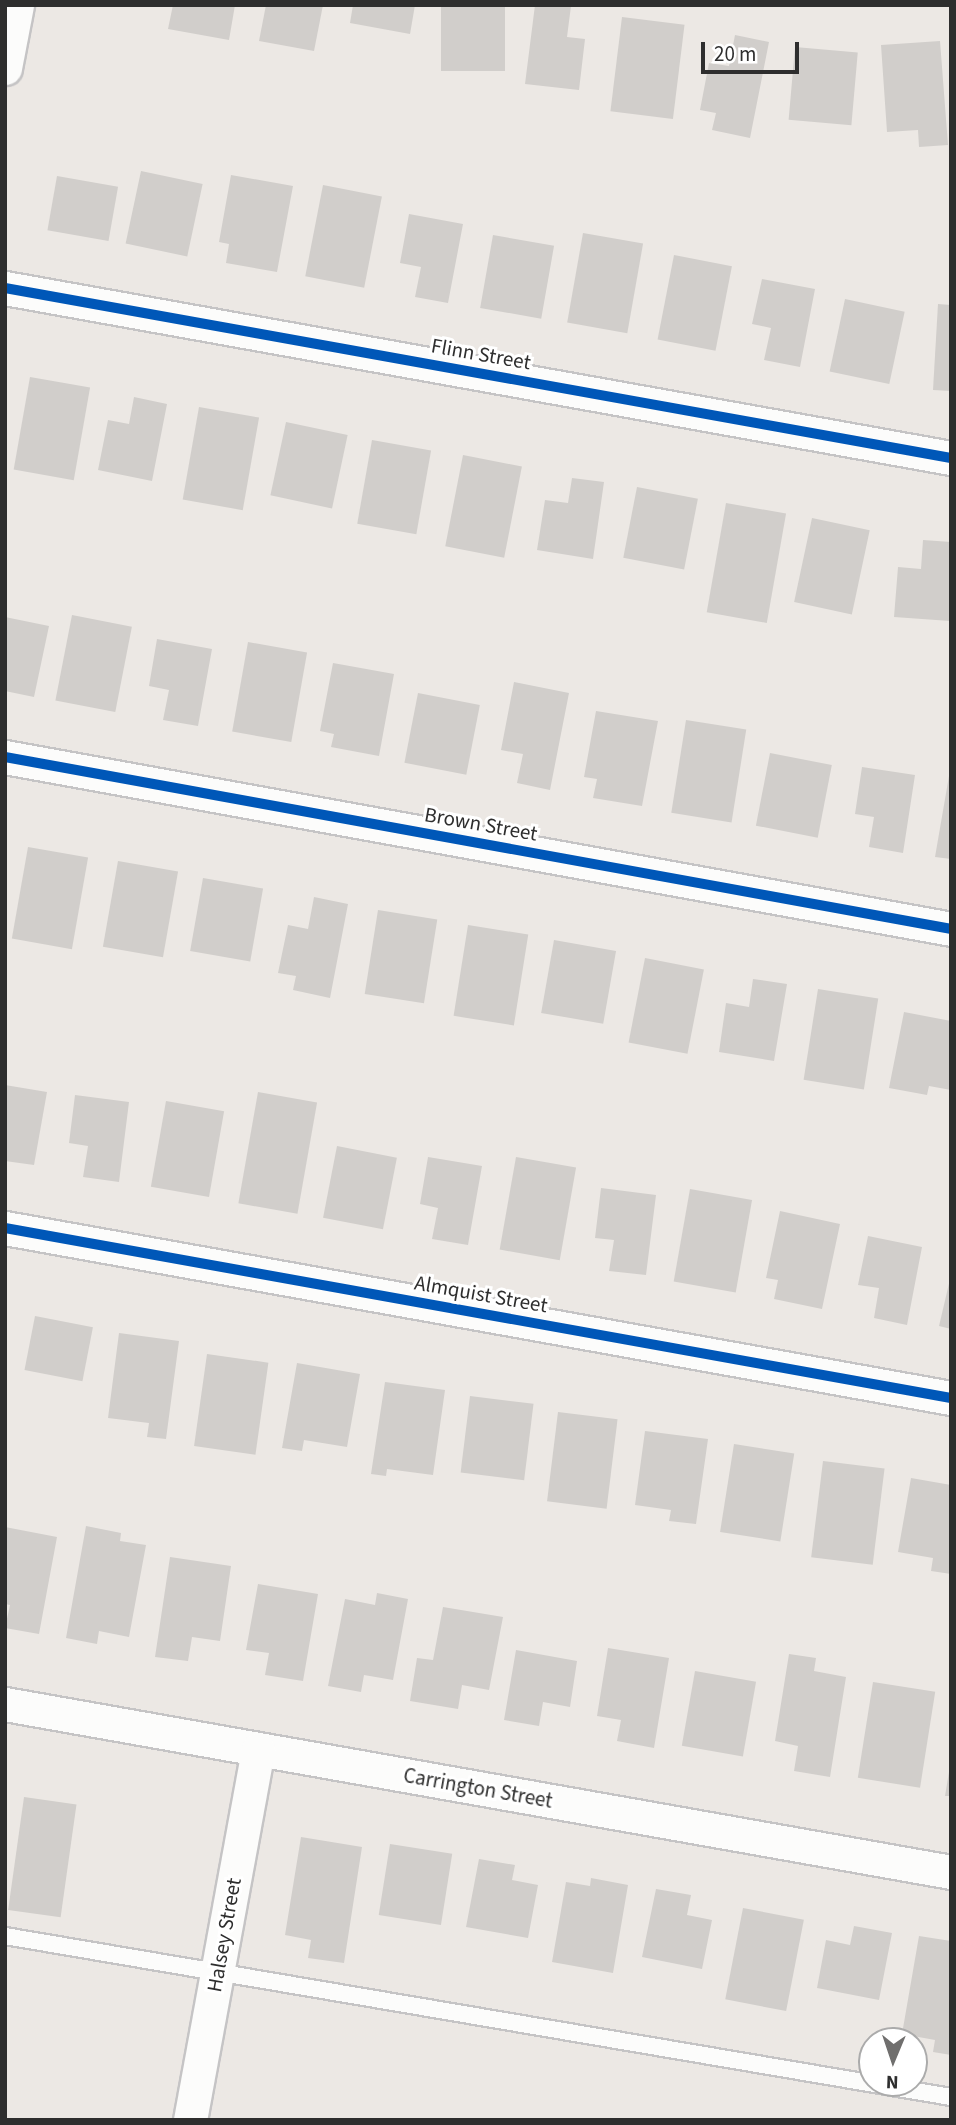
<!DOCTYPE html>
<html>
<head>
<meta charset="utf-8">
<style>
  body { margin:0 }
  #map { position:relative; width:956px; height:2125px; overflow:hidden; background:#ece8e4; font-family:"Source Sans 3",sans-serif }
  div>[style] { position:absolute }
  [style*='--x'] { left:calc(var(--x)*1px); top:calc(var(--y)*1px); width:calc(var(--w)*1px); rotate:calc(var(--a)*1deg) }
  .building>* { inset:0; background:#d1cecb; transform-origin:0 0 }
  .roads { filter:drop-shadow(2px 0 #c5c4c5) drop-shadow(-2px 0 #c5c4c5) drop-shadow(0 2px #c5c4c5) drop-shadow(0 -2px #c5c4c5) }
  .service>* { height:16px; margin:-8px; padding:0 8px; transform-origin:8px; border-radius:8px; background:#fcfcfb }
  .minor>* { height:33px; margin:-16.5px; padding:0 16.5px; transform-origin:16.5px; border-radius:16.5px; background:#fcfcfb }
  .cycleway>* { height:10px; margin:-5px; padding:0 5px; transform-origin:5px; border-radius:5px; background:#0057b8 }
  span { translate:-50% -50%; white-space:nowrap; text-align:center; line-height:1.15; -webkit-text-stroke:6px #fff; paint-order:stroke }
  .street-label { font-size:21px; color:#2e2e2e }
  .frame { position:absolute; inset:0; border:7px solid #2e2e2e; pointer-events:none }
  .north { position:absolute; left:858px; top:2027px; width:70px; height:70px; box-sizing:border-box; background:#fff; border:2px solid #ababab; border-radius:50%; rotate:182deg; font-size:19px; font-weight:700; line-height:28px; text-align:center; color:#2e2e2e }
  .north::after { content:''; display:block; margin:auto; width:24px; height:32px; background:#706f6e; clip-path:polygon(50% 0,100% 100%,50% 72%,0 100%) }
  .scale { position:absolute; left:701px; top:42px; width:98px; height:32px; box-sizing:border-box; border:4px solid #2e2e2e; border-top:0; padding-left:9px; font-size:21px; line-height:24px; white-space:nowrap; color:#2e2e2e; -webkit-text-stroke:5px #fff; paint-order:stroke }
</style>
</head>
<body>
<div id="map">
  <div class="building">
    <div style="clip-path:polygon(173px 5px,235px 5px,229px 40px,168px 29px)"></div>
    <div style="clip-path:polygon(266px 5px,323px 5px,314px 51px,259px 41px)"></div>
    <div style="clip-path:polygon(353px 5px,415px 5px,410px 34px,350px 23px)"></div>
    <div style="left:441px;top:5px;width:64px;height:66px"></div>
    <div style="clip-path:polygon(535px 5px,571px 6px,567px 37px,585px 39px,579px 90px,525px 84px)"></div>
    <div style="left:622px;top:17px;width:63px;height:95px;rotate:7deg"></div>
    <div style="clip-path:polygon(735px 35px,769px 42px,750px 138px,712px 130px,716px 113px,700px 110px,709px 63px,729px 66px)"></div>
    <div style="clip-path:polygon(940px 41px,948px 145px,919px 147px,918px 130px,887px 132px,881px 45px)"></div>
    <div style="left:795px;top:47px;width:63px;height:73px;rotate:5deg"></div>
    <div style="left:141px;top:171px;width:63px;height:74px;rotate:12deg"></div>
    <div style="clip-path:polygon(231px 175px,293px 186px,277px 272px,226px 263px,229px 244px,219px 242px)"></div>
    <div style="left:57px;top:176px;width:62px;height:55px;rotate:10deg"></div>
    <div style="left:323px;top:185px;width:60px;height:93px;rotate:11deg"></div>
    <div style="clip-path:polygon(409px 214px,463px 224px,448px 303px,415px 297px,421px 267px,400px 263px)"></div>
    <div style="left:583px;top:233px;width:61px;height:91px;rotate:10deg"></div>
    <div style="left:493px;top:235px;width:62px;height:74px;rotate:10deg"></div>
    <div style="left:674px;top:255px;width:59px;height:86px;rotate:11deg"></div>
    <div style="clip-path:polygon(762px 279px,815px 289px,800px 367px,764px 360px,771px 328px,752px 324px)"></div>
    <div style="left:845px;top:299px;width:61px;height:74px;rotate:12deg"></div>
    <div style="clip-path:polygon(938px 304px,951px 305px,951px 391px,933px 390px)"></div>
    <div style="left:30px;top:377px;width:61px;height:94px;rotate:10deg"></div>
    <div style="clip-path:polygon(134px 397px,167px 404px,152px 481px,98px 470px,108px 420px,129px 424px)"></div>
    <div style="left:199px;top:407px;width:61px;height:94px;rotate:10deg"></div>
    <div style="left:286px;top:422px;width:63px;height:75px;rotate:12deg"></div>
    <div style="left:372px;top:440px;width:60px;height:85px;rotate:10deg"></div>
    <div style="left:463px;top:455px;width:60px;height:93px;rotate:11deg"></div>
    <div style="clip-path:polygon(572px 478px,604px 482px,593px 559px,537px 550px,545px 500px,568px 503px)"></div>
    <div style="left:637px;top:487px;width:62px;height:72px;rotate:11deg"></div>
    <div style="left:726px;top:503px;width:61px;height:111px;rotate:10deg"></div>
    <div style="left:812px;top:518px;width:59px;height:86px;rotate:12deg"></div>
    <div style="clip-path:polygon(923px 540px,951px 542px,950px 621px,894px 617px,898px 567px,921px 569px)"></div>
    <div style="left:72px;top:615px;width:61px;height:87px;rotate:11deg"></div>
    <div style="clip-path:polygon(5px 617px,49px 626px,34px 697px,5px 691px)"></div>
    <div style="clip-path:polygon(157px 639px,212px 649px,198px 726px,163px 720px,169px 690px,149px 686px)"></div>
    <div style="left:248px;top:642px;width:60px;height:91px;rotate:10deg"></div>
    <div style="clip-path:polygon(333px 663px,394px 674px,379px 756px,331px 747px,334px 734px,320px 731px)"></div>
    <div style="clip-path:polygon(514px 682px,569px 693px,550px 790px,517px 783px,523px 754px,501px 750px)"></div>
    <div style="left:418px;top:693px;width:63px;height:71px;rotate:11deg"></div>
    <div style="clip-path:polygon(596px 711px,658px 721px,642px 806px,593px 798px,597px 779px,584px 777px)"></div>
    <div style="left:686px;top:720px;width:61px;height:94px;rotate:9deg"></div>
    <div style="left:770px;top:753px;width:63px;height:74px;rotate:11deg"></div>
    <div style="clip-path:polygon(862px 767px,915px 775px,903px 853px,869px 847px,874px 817px,855px 814px)"></div>
    <div style="clip-path:polygon(949px 776px,951px 776px,951px 859px,935px 857px)"></div>
    <div style="left:28px;top:847px;width:61px;height:93px;rotate:10deg"></div>
    <div style="left:118px;top:861px;width:61px;height:87px;rotate:10deg"></div>
    <div style="left:203px;top:878px;width:61px;height:74px;rotate:10deg"></div>
    <div style="clip-path:polygon(314px 897px,348px 904px,330px 998px,293px 990px,296px 976px,278px 973px,288px 925px,308px 929px)"></div>
    <div style="left:378px;top:910px;width:60px;height:85px;rotate:9deg"></div>
    <div style="left:468px;top:925px;width:61px;height:92px;rotate:9deg"></div>
    <div style="left:554px;top:940px;width:63px;height:74px;rotate:10deg"></div>
    <div style="left:645px;top:958px;width:60px;height:86px;rotate:11deg"></div>
    <div style="clip-path:polygon(753px 979px,787px 984px,774px 1061px,719px 1052px,726px 1003px,749px 1007px)"></div>
    <div style="left:818px;top:989px;width:61px;height:92px;rotate:9deg"></div>
    <div style="clip-path:polygon(904px 1012px,951px 1021px,951px 1090px,929px 1086px,927px 1095px,889px 1088px)"></div>
    <div style="clip-path:polygon(5px 1085px,47px 1092px,34px 1165px,5px 1161px)"></div>
    <div style="left:258px;top:1092px;width:60px;height:113px;rotate:10deg"></div>
    <div style="clip-path:polygon(75px 1095px,129px 1102px,119px 1182px,83px 1177px,88px 1146px,69px 1143px)"></div>
    <div style="left:166px;top:1101px;width:59px;height:87px;rotate:10deg"></div>
    <div style="left:337px;top:1146px;width:61px;height:73px;rotate:11deg"></div>
    <div style="clip-path:polygon(428px 1157px,482px 1166px,468px 1245px,432px 1239px,438px 1208px,420px 1204px)"></div>
    <div style="left:516px;top:1157px;width:61px;height:94px;rotate:10deg"></div>
    <div style="clip-path:polygon(601px 1188px,656px 1195px,646px 1275px,609px 1271px,614px 1240px,595px 1238px)"></div>
    <div style="left:690px;top:1189px;width:63px;height:94px;rotate:10deg"></div>
    <div style="clip-path:polygon(780px 1211px,840px 1224px,822px 1309px,774px 1299px,778px 1280px,766px 1278px)"></div>
    <div style="clip-path:polygon(868px 1236px,922px 1247px,907px 1325px,874px 1318px,879px 1288px,858px 1285px)"></div>
    <div style="clip-path:polygon(951px 1275px,951px 1329px,939px 1326px)"></div>
    <div style="left:35px;top:1316px;width:59px;height:55px;rotate:11deg"></div>
    <div style="clip-path:polygon(119px 1333px,179px 1341px,166px 1439px,147px 1437px,149px 1423px,108px 1418px)"></div>
    <div style="left:207px;top:1354px;width:62px;height:93px;rotate:8deg"></div>
    <div style="clip-path:polygon(297px 1363px,360px 1374px,347px 1447px,304px 1440px,302px 1451px,282px 1448px)"></div>
    <div style="clip-path:polygon(385px 1382px,445px 1390px,433px 1475px,387px 1469px,386px 1476px,371px 1474px)"></div>
    <div style="left:470px;top:1396px;width:64px;height:77px;rotate:7deg"></div>
    <div style="left:558px;top:1412px;width:60px;height:90px;rotate:7deg"></div>
    <div style="clip-path:polygon(645px 1431px,708px 1439px,696px 1524px,669px 1521px,671px 1510px,635px 1505px)"></div>
    <div style="left:734px;top:1444px;width:61px;height:89px;rotate:9deg"></div>
    <div style="left:823px;top:1461px;width:62px;height:97px;rotate:7deg"></div>
    <div style="clip-path:polygon(911px 1478px,951px 1485px,951px 1574px,931px 1571px,933px 1558px,898px 1552px)"></div>
    <div style="clip-path:polygon(86px 1526px,121px 1533px,120px 1541px,146px 1545px,129px 1637px,99px 1631px,97px 1644px,66px 1638px)"></div>
    <div style="clip-path:polygon(5px 1527px,57px 1537px,39px 1634px,5px 1628px,10px 1605px,5px 1604px)"></div>
    <div style="clip-path:polygon(170px 1557px,231px 1566px,220px 1641px,192px 1637px,188px 1661px,155px 1657px)"></div>
    <div style="clip-path:polygon(258px 1584px,318px 1594px,303px 1681px,265px 1675px,269px 1653px,246px 1650px)"></div>
    <div style="clip-path:polygon(377px 1593px,408px 1599px,393px 1680px,364px 1675px,361px 1692px,328px 1686px,345px 1599px,375px 1605px)"></div>
    <div style="clip-path:polygon(443px 1607px,503px 1617px,489px 1690px,462px 1685px,458px 1709px,410px 1701px,417px 1658px,433px 1660px)"></div>
    <div style="clip-path:polygon(608px 1648px,669px 1658px,654px 1748px,617px 1741px,621px 1720px,597px 1716px)"></div>
    <div style="clip-path:polygon(516px 1650px,577px 1661px,570px 1707px,543px 1702px,539px 1726px,504px 1720px)"></div>
    <div style="clip-path:polygon(789px 1654px,816px 1658px,814px 1671px,846px 1677px,830px 1777px,794px 1771px,798px 1746px,775px 1741px)"></div>
    <div style="left:695px;top:1671px;width:62px;height:76px;rotate:10deg"></div>
    <div style="left:873px;top:1682px;width:63px;height:97px;rotate:9deg"></div>
    <div style="clip-path:polygon(949px 1772px,951px 1772px,951px 1796px,945px 1796px)"></div>
    <div style="left:24px;top:1797px;width:53px;height:114px;rotate:8deg"></div>
    <div style="clip-path:polygon(301px 1837px,362px 1847px,344px 1963px,308px 1958px,311px 1940px,285px 1935px)"></div>
    <div style="left:390px;top:1844px;width:63px;height:72px;rotate:9deg"></div>
    <div style="clip-path:polygon(479px 1859px,515px 1865px,512px 1880px,538px 1885px,528px 1938px,466px 1927px)"></div>
    <div style="clip-path:polygon(591px 1878px,628px 1885px,613px 1973px,552px 1962px,566px 1882px,590px 1886px)"></div>
    <div style="clip-path:polygon(656px 1889px,691px 1895px,687px 1915px,712px 1920px,702px 1969px,642px 1957px)"></div>
    <div style="left:743px;top:1908px;width:62px;height:93px;rotate:11deg"></div>
    <div style="clip-path:polygon(854px 1926px,892px 1933px,879px 2000px,817px 1988px,826px 1940px,850px 1945px)"></div>
    <div style="clip-path:polygon(919px 1936px,951px 1941px,951px 2055px,933px 2052px,935px 2040px,902px 2034px)"></div>
  </div>
  <div class="roads">
    <div class="service">
      <div style="--x:5;--y:1936;--w:960;--a:9.66"></div>
    </div>
    <div class="minor">
      <div style="--x:5;--y:68;--w:64;--a:-79.2"></div>
      <div style="--x:5;--y:288;--w:961;--a:10.19"></div>
      <div style="--x:5;--y:757;--w:962;--a:10.3"></div>
      <div style="--x:5;--y:1228;--w:961;--a:10.19"></div>
      <div style="--x:5;--y:1704;--w:961;--a:10.07"></div>
      <div style="--x:190;--y:2120;--w:377;--a:-79.6"></div>
    </div>
  </div>
  <div class="cycleway">
    <div style="--x:5;--y:288;--w:961;--a:10.19"></div>
    <div style="--x:5;--y:757;--w:962;--a:10.3"></div>
    <div style="--x:5;--y:1228;--w:961;--a:10.19"></div>
  </div>
  <div class="street-label">
    <span style="left:481px;top:354px;rotate:10deg">Flinn Street</span>
    <span style="left:481px;top:824px;rotate:10deg">Brown Street</span>
    <span style="left:481px;top:1294px;rotate:10deg">Almquist Street</span>
    <span style="left:478px;top:1788px;rotate:10deg">Carrington Street</span>
    <span style="left:224px;top:1935px;rotate:-80deg">Halsey Street</span>
  </div>
  <div class="frame"></div>
  <div class="north">N</div>
  <div class="scale">20 m</div>
</div>
</body>
</html>
